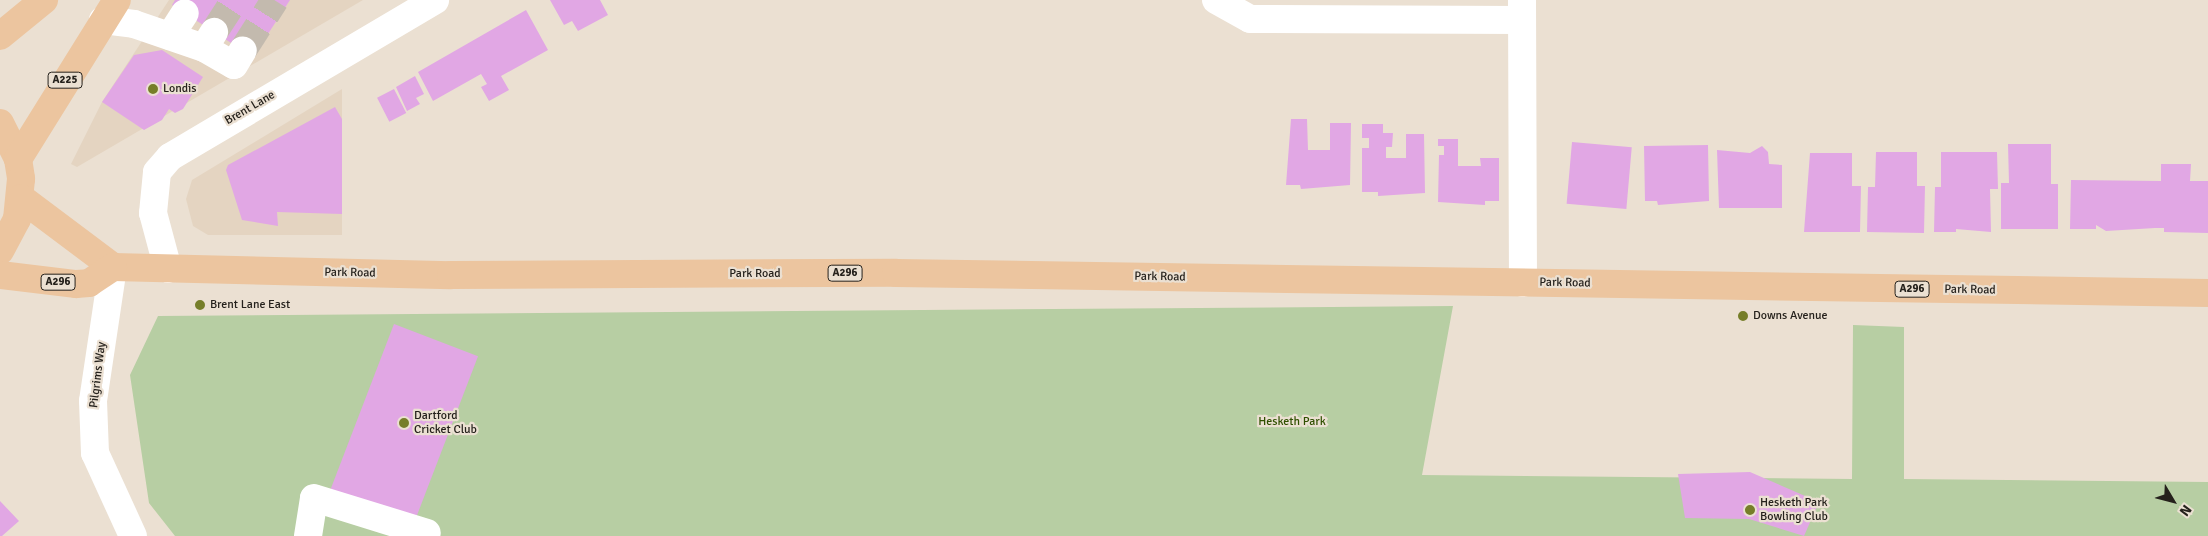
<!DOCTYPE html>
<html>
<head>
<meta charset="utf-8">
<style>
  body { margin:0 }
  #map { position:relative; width:2208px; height:536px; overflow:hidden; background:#ebe0d2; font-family:Signika,sans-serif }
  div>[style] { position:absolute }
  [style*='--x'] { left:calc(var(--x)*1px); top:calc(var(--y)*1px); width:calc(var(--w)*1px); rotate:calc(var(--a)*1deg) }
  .built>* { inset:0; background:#e4d4c1 }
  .green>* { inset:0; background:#b7cea3 }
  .building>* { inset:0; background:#e1a7e4; transform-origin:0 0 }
  .minor-tunnel>* { height:28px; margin-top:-14px; transform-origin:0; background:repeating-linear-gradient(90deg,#c3baae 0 28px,transparent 0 42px) }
  .minor>* { height:28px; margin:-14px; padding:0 14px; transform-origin:14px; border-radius:14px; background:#fff }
  .major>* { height:28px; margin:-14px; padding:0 14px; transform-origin:14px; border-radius:14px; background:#ecc59f }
  .dots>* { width:14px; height:14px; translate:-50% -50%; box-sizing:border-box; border:2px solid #ebe0d2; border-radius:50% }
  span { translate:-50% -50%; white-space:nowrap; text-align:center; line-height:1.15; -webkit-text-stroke:4.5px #ebe0d2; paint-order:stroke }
  .shield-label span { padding:1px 4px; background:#ebe0d2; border:1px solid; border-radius:4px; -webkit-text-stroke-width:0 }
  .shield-label { font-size:11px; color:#25211c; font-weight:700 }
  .poi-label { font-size:12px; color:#25211c }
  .left { translate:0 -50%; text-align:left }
  .street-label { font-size:12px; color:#25211c }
  .park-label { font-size:12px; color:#305000 }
  .north { position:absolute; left:2148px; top:476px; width:50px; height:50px; -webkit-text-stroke:4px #ebe0d2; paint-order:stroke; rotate:127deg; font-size:14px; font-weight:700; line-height:20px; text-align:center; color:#25211c }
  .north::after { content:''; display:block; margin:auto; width:18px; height:22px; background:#25211c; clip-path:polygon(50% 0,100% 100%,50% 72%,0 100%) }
</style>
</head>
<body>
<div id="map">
  <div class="built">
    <div style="clip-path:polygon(169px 0,363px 0,77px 167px,71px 164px,102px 102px)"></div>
    <div style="clip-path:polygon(342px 89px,342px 235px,208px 235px,193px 226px,186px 199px,192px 180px)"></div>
  </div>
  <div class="green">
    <div style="clip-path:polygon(1453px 306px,1422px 475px,1852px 479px,1853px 325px,1904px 327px,1904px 479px,2208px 482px,2208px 536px,175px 536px,149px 503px,130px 375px,158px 316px)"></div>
  </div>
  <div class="building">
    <div style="clip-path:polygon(175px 0,290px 0,253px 57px,172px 5px)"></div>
    <div style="clip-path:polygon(550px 0,600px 0,608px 15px,578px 31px,572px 21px,564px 25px)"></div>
    <div style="clip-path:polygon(526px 10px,548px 50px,501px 76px,509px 90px,489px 101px,481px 87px,487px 84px,481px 74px,433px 101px,418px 72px)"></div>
    <div style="clip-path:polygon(162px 50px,203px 77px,183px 109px,175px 113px,169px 109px,162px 120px,144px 130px,102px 102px,134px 55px)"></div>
    <div style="clip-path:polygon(415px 76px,424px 94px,416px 98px,420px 104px,407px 111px,396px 87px)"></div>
    <div style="left:394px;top:89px;width:27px;height:19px;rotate:63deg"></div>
    <div style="clip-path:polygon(335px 107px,342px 119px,342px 214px,277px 212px,278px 226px,242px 220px,226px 170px,228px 165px)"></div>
    <div style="clip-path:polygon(1291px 119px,1307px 119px,1308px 150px,1330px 150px,1330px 123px,1351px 123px,1350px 185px,1301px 189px,1300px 185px,1286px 185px)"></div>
    <div style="clip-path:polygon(1362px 124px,1383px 124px,1383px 133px,1393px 133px,1392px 147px,1386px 147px,1386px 158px,1406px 158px,1406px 134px,1424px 134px,1425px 193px,1378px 196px,1378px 192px,1362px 192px,1362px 148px,1369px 148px,1369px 138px,1362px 138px)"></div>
    <div style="clip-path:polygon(1438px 139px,1458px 139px,1458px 166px,1481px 166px,1480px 158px,1499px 158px,1499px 201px,1485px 201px,1485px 205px,1438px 202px,1439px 155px,1444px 155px,1444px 146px,1438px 146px)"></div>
    <div style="left:1572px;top:142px;width:60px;height:62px;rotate:5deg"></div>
    <div style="clip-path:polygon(2008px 144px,2051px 144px,2051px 184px,2058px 184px,2058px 229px,2001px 229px,2001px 183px,2009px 183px)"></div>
    <div style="clip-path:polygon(1708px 145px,1709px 201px,1658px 205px,1657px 201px,1645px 201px,1644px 146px)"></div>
    <div style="clip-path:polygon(1762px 146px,1768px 152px,1769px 164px,1782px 165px,1782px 208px,1719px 208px,1717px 150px,1750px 153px)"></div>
    <div style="clip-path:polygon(1876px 152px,1917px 152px,1917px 186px,1925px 186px,1924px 233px,1867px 232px,1868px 187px,1875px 187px)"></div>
    <div style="clip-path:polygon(1941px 152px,1997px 152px,1998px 189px,1990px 189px,1991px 232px,1956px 229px,1956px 232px,1934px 232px,1935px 187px,1941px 187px)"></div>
    <div style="clip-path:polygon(1810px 153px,1852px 153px,1852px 186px,1861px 186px,1860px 232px,1804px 232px)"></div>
    <div style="clip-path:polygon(2161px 164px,2191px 164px,2190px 181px,2208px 181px,2208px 233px,2164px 232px,2164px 228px,2155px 228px,2106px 231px,2096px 225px,2096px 229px,2070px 229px,2071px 180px,2161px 181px)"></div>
    <div style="left:394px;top:324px;width:90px;height:178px;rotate:21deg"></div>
    <div style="clip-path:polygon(1750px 472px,1819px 502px,1804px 536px,1749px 519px,1685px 518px,1678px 474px)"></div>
    <div style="clip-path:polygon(0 501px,19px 521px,2px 536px,0 536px)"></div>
  </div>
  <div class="minor-tunnel">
    <div style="--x:214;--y:32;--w:38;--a:-57"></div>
    <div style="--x:243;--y:50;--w:59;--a:-57.4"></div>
  </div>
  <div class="minor">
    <div style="--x:1216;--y:0;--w:39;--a:29"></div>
    <div style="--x:1250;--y:19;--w:272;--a:0.2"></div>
    <div style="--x:1522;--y:0;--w:283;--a:89.8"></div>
    <div style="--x:103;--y:20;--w:31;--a:7"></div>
    <div style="--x:134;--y:24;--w:74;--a:18.9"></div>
    <div style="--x:204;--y:48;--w:19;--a:-58"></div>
    <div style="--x:170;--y:36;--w:27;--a:-57"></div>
    <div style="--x:204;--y:48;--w:34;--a:30"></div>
    <div style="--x:234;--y:65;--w:17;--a:-59"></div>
    <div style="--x:113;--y:267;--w:135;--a:98.5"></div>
    <div style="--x:93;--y:401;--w:52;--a:87.8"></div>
    <div style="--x:95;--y:453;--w:91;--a:65.4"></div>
    <div style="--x:168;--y:269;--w:58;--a:-105"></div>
    <div style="--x:153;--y:213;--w:41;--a:-84.4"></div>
    <div style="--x:157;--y:172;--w:20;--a:-49"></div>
    <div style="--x:170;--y:157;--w:308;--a:-30.6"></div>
    <div style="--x:308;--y:536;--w:38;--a:-81"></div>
    <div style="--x:314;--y:498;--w:118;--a:17.2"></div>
  </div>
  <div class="major">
    <div style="--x:0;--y:36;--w:57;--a:-39.3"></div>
    <div style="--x:0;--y:123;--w:40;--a:63.4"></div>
    <div style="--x:18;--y:159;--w:20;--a:81"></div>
    <div style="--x:21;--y:179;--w:40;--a:95.7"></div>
    <div style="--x:17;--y:219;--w:36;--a:118"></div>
    <div style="--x:18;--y:159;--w:187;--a:-58.1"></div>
    <div style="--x:21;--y:198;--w:115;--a:36.9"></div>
    <div style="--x:113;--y:267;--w:338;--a:1.4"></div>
    <div style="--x:451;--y:275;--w:445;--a:-0.3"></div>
    <div style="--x:896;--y:273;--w:1312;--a:0.87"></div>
    <div style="--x:0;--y:275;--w:77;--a:6.8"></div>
    <div style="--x:76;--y:284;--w:13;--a:-4"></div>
    <div style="--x:89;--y:283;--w:29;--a:-34"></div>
  </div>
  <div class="dots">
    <div style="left:153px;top:89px;background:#767e29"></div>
    <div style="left:200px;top:305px;background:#767e29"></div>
    <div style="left:1743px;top:316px;background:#767e29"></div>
    <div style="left:404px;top:423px;background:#767e29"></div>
    <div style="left:1750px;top:510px;background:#767e29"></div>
  </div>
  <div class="shield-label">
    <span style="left:65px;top:80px">A225</span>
    <span style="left:845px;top:273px">A296</span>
    <span style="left:58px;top:282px">A296</span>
    <span style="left:1912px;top:289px">A296</span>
  </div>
  <div class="poi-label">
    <span class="left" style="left:163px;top:89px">Londis</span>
    <span class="left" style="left:210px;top:305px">Brent Lane East</span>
    <span class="left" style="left:1753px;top:316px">Downs Avenue</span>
    <span class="left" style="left:414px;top:423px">Dartford<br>Cricket Club</span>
    <span class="left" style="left:1760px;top:510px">Hesketh Park<br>Bowling Club</span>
  </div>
  <div class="street-label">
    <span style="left:250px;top:108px;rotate:-30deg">Brent Lane</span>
    <span style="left:350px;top:273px;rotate:1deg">Park Road</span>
    <span style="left:755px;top:274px">Park Road</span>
    <span style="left:1160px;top:277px;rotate:1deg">Park Road</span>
    <span style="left:1565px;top:283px;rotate:1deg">Park Road</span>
    <span style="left:1970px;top:290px;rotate:1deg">Park Road</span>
    <span style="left:98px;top:375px;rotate:-83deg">Pilgrims Way</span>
  </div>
  <div class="park-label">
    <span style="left:1292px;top:422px">Hesketh Park</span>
  </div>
  <div class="north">N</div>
</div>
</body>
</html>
